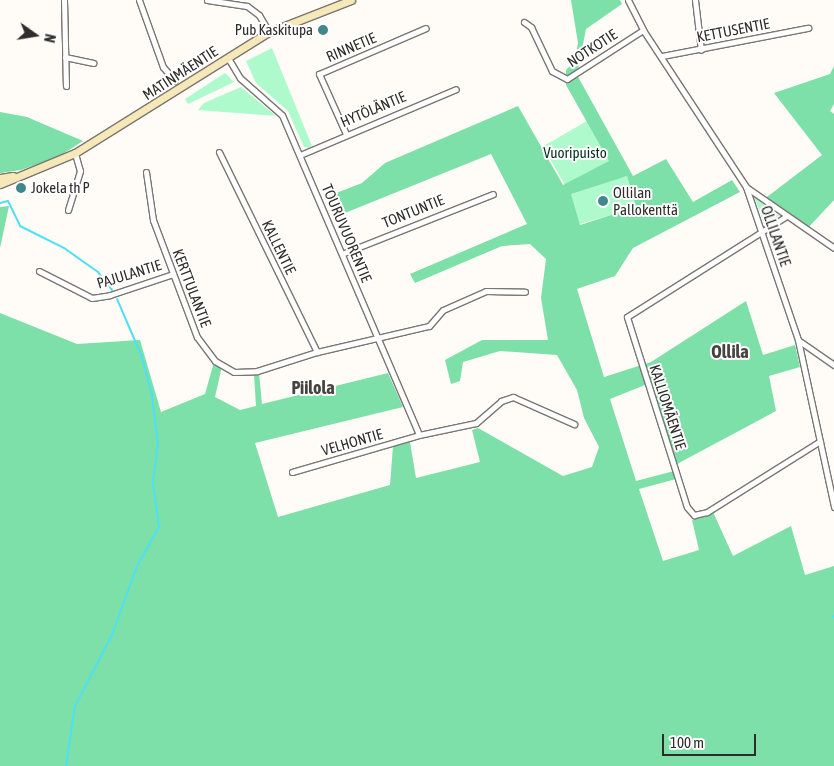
<!DOCTYPE html>
<html>
<head>
<meta charset="utf-8">
<style>
  body { margin:0 }
  #map { position:relative; width:834px; height:766px; overflow:hidden; background:#fffbf6; font-family:"Asap Condensed",sans-serif }
  div>[style] { position:absolute }
  [style*='--x'] { left:calc(var(--x)*1px); top:calc(var(--y)*1px); width:calc(var(--w)*1px); rotate:calc(var(--a)*1deg) }
  .green>* { inset:0; background:#affacc; transform-origin:0 0 }
  .forest>* { inset:0; background:#7ce0a8 }
  .stream>* { height:2px; margin:-1px; padding:0 1px; transform-origin:1px; border-radius:1px; background:#4ee0f4 }
  .roads { filter:drop-shadow(1px 0 #7a7672) drop-shadow(-1px 0 #7a7672) drop-shadow(0 1px #7a7672) drop-shadow(0 -1px #7a7672) }
  .street>* { height:5px; margin:-2.5px; padding:0 2.5px; transform-origin:2.5px; border-radius:2.5px; background:#fff }
  .secondary>* { height:7px; margin:-3.5px; padding:0 3.5px; transform-origin:3.5px; border-radius:3.5px; background:#f6e8b8 }
  .dots>* { width:14px; height:14px; translate:-50% -50%; box-sizing:border-box; border:2px solid #fff; border-radius:50% }
  span { translate:-50% -50%; white-space:nowrap; text-align:center; line-height:1.15; -webkit-text-stroke:4px #fff; paint-order:stroke }
  .poi-label { font-size:15px; color:#2e2d2b }
  .right { translate:-100% -50%; text-align:right }
  .left { translate:0 -50%; text-align:left }
  .street-label { font-size:15px; color:#2e2d2b }
  .park-label { font-size:15px; color:#05321d }
  .quarter-label { font-size:18px; color:#46433f; font-weight:700 }
  .north { position:absolute; left:10px; top:10px; width:50px; height:50px; -webkit-text-stroke:4px #fff; paint-order:stroke; rotate:103deg; font-size:14px; font-weight:700; line-height:20px; text-align:center; color:#2e2d2b }
  .north::after { content:''; display:block; margin:auto; width:18px; height:22px; background:#2e2d2b; clip-path:polygon(50% 0,100% 100%,50% 72%,0 100%) }
  .scale { position:absolute; left:662px; top:734px; width:94px; height:22px; box-sizing:border-box; border:2px solid #2e2d2b; border-top:0; padding-left:6px; font-size:15px; line-height:18px; white-space:nowrap; color:#2e2d2b; -webkit-text-stroke:4px #fff; paint-order:stroke }
</style>
</head>
<body>
<div id="map">
  <div class="green">
    <div style="clip-path:polygon(272px 48px,312px 146px,309px 148px,304px 147px,288px 111px,256px 83px,246px 61px)"></div>
    <div style="clip-path:polygon(225px 73px,234px 82px,188px 104px,185px 99px)"></div>
    <div style="clip-path:polygon(241px 87px,276px 116px,198px 110px,204px 103px)"></div>
    <div style="left:587px;top:121px;width:46px;height:51px;rotate:60deg"></div>
    <div style="left:627px;top:176px;width:33px;height:59px;rotate:74deg"></div>
    <div style="clip-path:polygon(754px 197px,779px 216px,764px 222px)"></div>
  </div>
  <div class="forest">
    <div style="clip-path:polygon(evenodd,571px 0,620px 0,622px 4px,586px 29px,577px 75px,633px 176px,666px 159px,693px 202px,732px 180px,740px 192px,633px 248px,615px 276px,577px 289px,604px 377px,651px 362px,746px 301px,763px 355px,795px 345px,800px 367px,769px 376px,776px 411px,677px 464px,650px 383px,610px 399px,636px 481px,674px 471px,676px 479px,639px 489px,663px 561px,699px 550px,692px 520px,713px 512px,733px 556px,791px 526px,805px 575px,834px 566px,834px 766px,0 766px,0 313px,77px 344px,140px 340px,161px 412px,205px 394px,214px 362px,222px 366px,215px 397px,240px 410px,256px 406px,254px 374px,259px 373px,262px 404px,388px 373px,403px 407px,255px 443px,278px 517px,390px 485px,393px 446px,410px 442px,416px 478px,480px 462px,472px 430px,478px 428px,563px 476px,592px 467px,599px 447px,584px 418px,577px 390px,557px 355px,500px 351px,463px 362px,460px 381px,451px 384px,445px 360px,482px 340px,548px 340px,541px 298px,546px 259px,530px 244px,502px 246px,415px 283px,410px 274px,527px 224px,491px 154px,335px 217px,326px 197px,362px 183px,385px 163px,518px 106px,563px 185px,609px 161px,566px 85px,566px 70px,574px 62px,578px 43px,571px 0,627px 176px,636px 207px,580px 225px,571px 194px,627px 176px)"></div>
    <div style="clip-path:polygon(834px 66px,834px 104px,830px 111px,834px 114px,834px 200px,806px 230px,763px 200px,822px 155px,774px 93px,830px 74px)"></div>
    <div style="clip-path:polygon(0 112px,27px 117px,83px 141px,58px 157px,21px 170px,0 173px)"></div>
    <div style="clip-path:polygon(9px 206px,0 248px,0 207px)"></div>
  </div>
  <div class="stream">
    <div style="--x:0;--y:203;--w:8;--a:-14"></div>
    <div style="--x:8;--y:201;--w:28;--a:64"></div>
    <div style="--x:20;--y:226;--w:49;--a:26.6"></div>
    <div style="--x:64;--y:248;--w:42;--a:35.2"></div>
    <div style="--x:98;--y:272;--w:23;--a:52"></div>
    <div style="--x:833;--y:617;--w:1;--a:-45"></div>
    <div style="--x:66;--y:766;--w:61;--a:-81.5"></div>
    <div style="--x:75;--y:706;--w:80;--a:-62.5"></div>
    <div style="--x:112;--y:635;--w:76;--a:-69.9"></div>
    <div style="--x:138;--y:564;--w:43;--a:-60.4"></div>
    <div style="--x:159;--y:527;--w:44;--a:-97.8"></div>
    <div style="--x:153;--y:483;--w:38;--a:-83"></div>
    <div style="--x:158;--y:445;--w:50;--a:-96.8"></div>
    <div style="--x:152;--y:395;--w:39;--a:-105"></div>
    <div style="--x:142;--y:357;--w:63;--a:-113.3"></div>
  </div>
  <div class="roads">
    <div class="street">
      <div style="--x:64;--y:0;--w:86;--a:88.7"></div>
      <div style="--x:139;--y:0;--w:71;--a:70.3"></div>
      <div style="--x:163;--y:67;--w:18;--a:49"></div>
      <div style="--x:207;--y:0;--w:40;--a:8.5"></div>
      <div style="--x:247;--y:6;--w:15;--a:37"></div>
      <div style="--x:259;--y:15;--w:20;--a:60"></div>
      <div style="--x:628;--y:0;--w:34;--a:63"></div>
      <div style="--x:643;--y:30;--w:188;--a:56.7"></div>
      <div style="--x:746;--y:187;--w:162;--a:71.2"></div>
      <div style="--x:798;--y:340;--w:171;--a:77.8"></div>
      <div style="--x:695;--y:0;--w:50;--a:83.2"></div>
      <div style="--x:524;--y:22;--w:9;--a:36"></div>
      <div style="--x:531;--y:27;--w:49;--a:64.5"></div>
      <div style="--x:552;--y:71;--w:17;--a:28"></div>
      <div style="--x:567;--y:79;--w:90;--a:-32.8"></div>
      <div style="--x:662;--y:56;--w:149;--a:-10.9"></div>
      <div style="--x:65;--y:57;--w:29;--a:12"></div>
      <div style="--x:228;--y:58;--w:23;--a:59"></div>
      <div style="--x:240;--y:78;--w:56;--a:41.4"></div>
      <div style="--x:282;--y:115;--w:348;--a:66.8"></div>
      <div style="--x:346;--y:134;--w:66;--a:-114.2"></div>
      <div style="--x:319;--y:74;--w:116;--a:-23.3"></div>
      <div style="--x:219;--y:152;--w:223;--a:63.9"></div>
      <div style="--x:300;--y:155;--w:169;--a:-22.9"></div>
      <div style="--x:146;--y:172;--w:49;--a:81.7"></div>
      <div style="--x:153;--y:220;--w:125;--a:69.4"></div>
      <div style="--x:197;--y:337;--w:30;--a:53"></div>
      <div style="--x:215;--y:361;--w:22;--a:30"></div>
      <div style="--x:234;--y:372;--w:23;--a:-2"></div>
      <div style="--x:257;--y:371;--w:63;--a:-17.6"></div>
      <div style="--x:317;--y:352;--w:115;--a:-13.1"></div>
      <div style="--x:429;--y:326;--w:21;--a:-49"></div>
      <div style="--x:443;--y:310;--w:47;--a:-23.8"></div>
      <div style="--x:486;--y:291;--w:39;--a:1"></div>
      <div style="--x:746;--y:187;--w:107;--a:34.7"></div>
      <div style="--x:68;--y:210;--w:41;--a:-72.9"></div>
      <div style="--x:80;--y:171;--w:19;--a:-106"></div>
      <div style="--x:785;--y:217;--w:187;--a:147.7"></div>
      <div style="--x:627;--y:317;--w:199;--a:72.5"></div>
      <div style="--x:687;--y:507;--w:11;--a:49"></div>
      <div style="--x:694;--y:515;--w:13;--a:-13"></div>
      <div style="--x:707;--y:512;--w:133;--a:-32.1"></div>
      <div style="--x:344;--y:253;--w:160;--a:-21.6"></div>
      <div style="--x:39;--y:271;--w:59;--a:27"></div>
      <div style="--x:92;--y:298;--w:18;--a:-9"></div>
      <div style="--x:110;--y:295;--w:66;--a:-18.4"></div>
      <div style="--x:798;--y:340;--w:44;--a:34.8"></div>
      <div style="--x:292;--y:472;--w:132;--a:-16.2"></div>
      <div style="--x:419;--y:435;--w:58;--a:-11.9"></div>
      <div style="--x:476;--y:423;--w:33;--a:-41"></div>
      <div style="--x:501;--y:401;--w:13;--a:-18"></div>
      <div style="--x:513;--y:397;--w:67;--a:23.9"></div>
    </div>
    <div class="secondary">
      <div style="--x:0;--y:178;--w:13;--a:-9"></div>
      <div style="--x:0;--y:184;--w:81;--a:-22.5"></div>
      <div style="--x:75;--y:153;--w:229;--a:-32"></div>
      <div style="--x:269;--y:32;--w:88;--a:-21.3"></div>
    </div>
  </div>
  <div class="dots">
    <div style="left:323px;top:30px;background:#40888b"></div>
    <div style="left:21px;top:188px;background:#40888b"></div>
    <div style="left:603px;top:201px;background:#40888b"></div>
  </div>
  <div class="poi-label">
    <span class="right" style="left:313px;top:30px">Pub Kaskitupa</span>
    <span class="left" style="left:31px;top:188px">Jokela th P</span>
    <span class="left" style="left:613px;top:201px">Ollilan<br>Pallokenttä</span>
  </div>
  <div class="street-label">
    <span style="left:733px;top:30px;rotate:-11deg">KETTUSENTIE</span>
    <span style="left:351px;top:47px;rotate:-23deg">RINNETIE</span>
    <span style="left:592px;top:48px;rotate:-33deg">NOTKOTIE</span>
    <span style="left:180px;top:73px;rotate:-33deg">MATINMÄENTIE</span>
    <span style="left:373px;top:109px;rotate:-23deg">HYTÖLÄNTIE</span>
    <span style="left:413px;top:211px;rotate:-22deg">TONTUNTIE</span>
    <span style="left:347px;top:233px;rotate:67deg">TOURUVUORENTIE</span>
    <span style="left:776px;top:236px;rotate:71deg">OLLILANTIE</span>
    <span style="left:279px;top:247px;rotate:64deg">KALLENTIE</span>
    <span style="left:129px;top:274px;rotate:-17deg">PAJULANTIE</span>
    <span style="left:192px;top:288px;rotate:69deg">KERTTULANTIE</span>
    <span style="left:668px;top:407px;rotate:72deg">KALLIOMÄENTIE</span>
    <span style="left:352px;top:442px;rotate:-16deg">VELHONTIE</span>
  </div>
  <div class="park-label">
    <span style="left:575px;top:153px">Vuoripuisto</span>
  </div>
  <div class="quarter-label">
    <span style="left:730px;top:352px">Ollila</span>
    <span style="left:313px;top:388px">Piilola</span>
  </div>
  <div class="north">N</div>
  <div class="scale">100 m</div>
</div>
</body>
</html>
